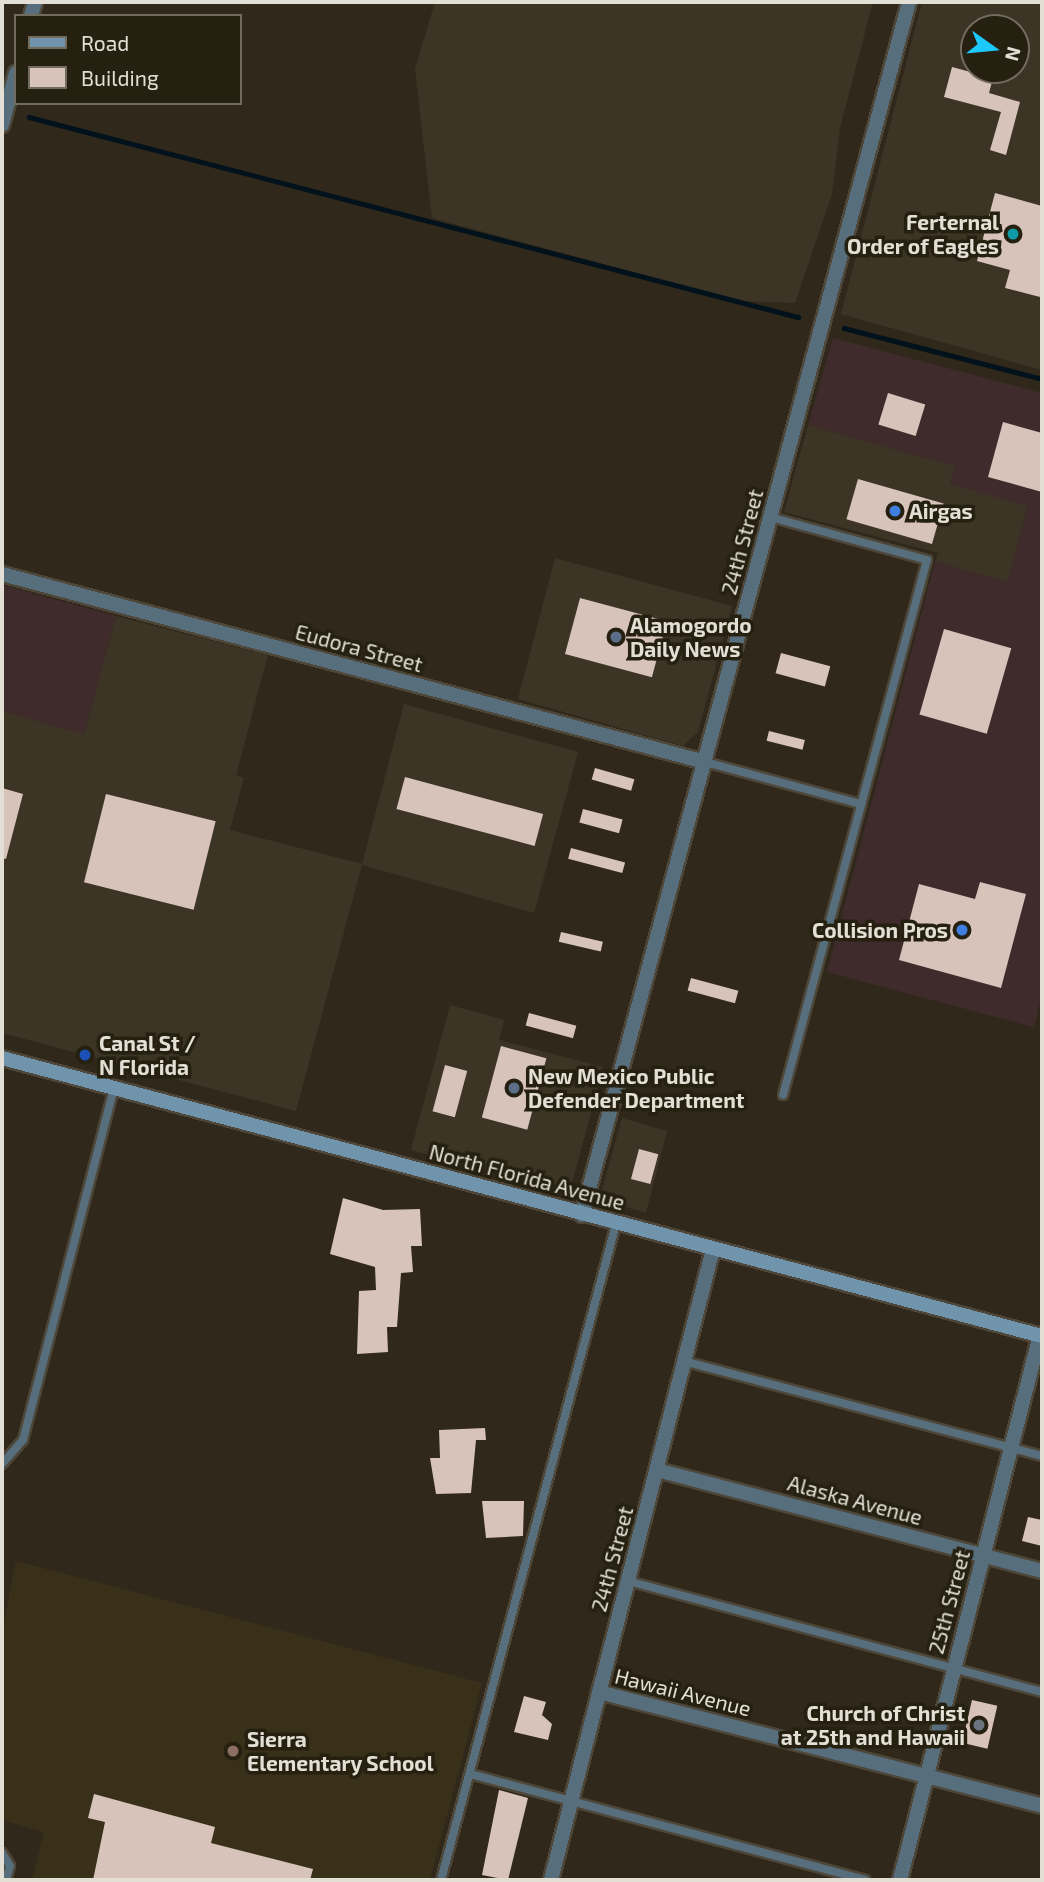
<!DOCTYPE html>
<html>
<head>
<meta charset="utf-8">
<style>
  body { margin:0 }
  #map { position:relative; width:1044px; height:1882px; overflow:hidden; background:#30291b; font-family:"Exo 2",sans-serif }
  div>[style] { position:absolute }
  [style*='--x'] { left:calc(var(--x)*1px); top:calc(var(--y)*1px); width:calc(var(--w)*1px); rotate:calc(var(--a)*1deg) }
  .commercial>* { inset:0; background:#3c3424 }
  .industrial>* { inset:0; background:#402b2c }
  .built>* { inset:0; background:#39301a }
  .stream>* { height:4.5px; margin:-2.25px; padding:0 2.25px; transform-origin:2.25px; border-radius:2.25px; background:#02121c }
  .building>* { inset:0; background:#d8c3bb; transform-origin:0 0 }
  .roads { filter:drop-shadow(2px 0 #4d4639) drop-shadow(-2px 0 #4d4639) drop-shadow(0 2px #4d4639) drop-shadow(0 -2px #4d4639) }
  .service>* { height:8px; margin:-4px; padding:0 4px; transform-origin:4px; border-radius:4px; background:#576e7c }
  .minor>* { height:14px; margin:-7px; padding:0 7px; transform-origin:7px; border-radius:7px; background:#576e7c }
  .tertiary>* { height:14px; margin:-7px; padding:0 7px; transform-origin:7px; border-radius:7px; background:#576e7c }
  .secondary>* { height:14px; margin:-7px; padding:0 7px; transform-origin:7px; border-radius:7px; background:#6f94ab }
  .dots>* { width:19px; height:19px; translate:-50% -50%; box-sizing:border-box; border:4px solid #262011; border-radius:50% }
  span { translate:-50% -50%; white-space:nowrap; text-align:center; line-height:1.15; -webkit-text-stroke:7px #262011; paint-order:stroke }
  .poi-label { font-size:21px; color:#e3dfd5; font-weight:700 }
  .right { translate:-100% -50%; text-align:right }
  .left { translate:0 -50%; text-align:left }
  .street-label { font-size:21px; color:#e3dfd5 }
  .frame { position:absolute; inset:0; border:4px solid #e3dfd5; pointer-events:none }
  .legend { position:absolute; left:14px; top:14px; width:228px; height:91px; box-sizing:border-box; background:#262011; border:2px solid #726c5f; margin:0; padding:9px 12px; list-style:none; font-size:21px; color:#e3dfd5 }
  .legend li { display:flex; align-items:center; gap:14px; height:35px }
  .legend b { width:35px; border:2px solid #726c5f }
  .north { position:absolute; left:960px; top:14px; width:70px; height:70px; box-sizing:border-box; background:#262011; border:2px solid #726c5f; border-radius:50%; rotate:105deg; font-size:19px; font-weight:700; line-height:28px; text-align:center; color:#e3dfd5 }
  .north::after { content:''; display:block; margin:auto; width:24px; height:32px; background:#1dc9fc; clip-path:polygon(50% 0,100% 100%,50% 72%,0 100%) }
</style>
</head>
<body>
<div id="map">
  <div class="commercial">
    <div style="clip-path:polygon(435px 2px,873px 2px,840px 128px,832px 194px,795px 303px,742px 301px,432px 218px,415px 69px)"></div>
    <div style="clip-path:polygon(evenodd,922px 2px,1042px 2px,1042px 370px,841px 314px,922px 2px,974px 28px,1016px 28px,1016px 70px,974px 70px,974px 28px)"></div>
    <div style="clip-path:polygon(808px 425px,955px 466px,950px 484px,1028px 505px,1008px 582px,935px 562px,938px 553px,784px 512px)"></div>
    <div style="clip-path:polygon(555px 558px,732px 606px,698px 732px,683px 746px,518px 699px)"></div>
    <div style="clip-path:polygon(116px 616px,268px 655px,236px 775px,244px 778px,230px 830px,362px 864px,404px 704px,578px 752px,534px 913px,362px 865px,296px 1111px,2px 1033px,2px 711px,84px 734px)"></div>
    <div style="clip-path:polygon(450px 1005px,504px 1020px,499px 1040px,603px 1067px,573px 1180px,562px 1190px,411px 1150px)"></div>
    <div style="clip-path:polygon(622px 1118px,667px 1131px,646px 1213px,605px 1200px,602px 1190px)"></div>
  </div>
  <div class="industrial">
    <div style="clip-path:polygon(833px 338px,1042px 393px,1042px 994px,1034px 1027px,827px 972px,935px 562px,1008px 582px,1028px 506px,950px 484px,955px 466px,808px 425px)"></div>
    <div style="clip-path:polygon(2px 585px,116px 616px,84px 734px,2px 711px)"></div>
  </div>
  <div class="built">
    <div style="clip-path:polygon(16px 1561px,482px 1683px,430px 1880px,32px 1880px,44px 1832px,2px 1820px,2px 1633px)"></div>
  </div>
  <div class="stream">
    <div style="--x:29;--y:117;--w:795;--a:14.58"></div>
    <div style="--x:844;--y:328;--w:204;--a:14.4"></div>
  </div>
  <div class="building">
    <div style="clip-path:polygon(952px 67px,993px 78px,989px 93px,1020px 102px,1006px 155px,990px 150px,1001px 112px,944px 97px)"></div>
    <div style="clip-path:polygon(995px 193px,1042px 206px,1040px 297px,1005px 288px,1010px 270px,977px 261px)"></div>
    <div style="left:888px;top:393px;width:39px;height:33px;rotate:17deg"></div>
    <div style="clip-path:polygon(1003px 422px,1042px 433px,1042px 492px,988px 477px)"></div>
    <div style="left:858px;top:479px;width:89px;height:42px;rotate:16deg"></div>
    <div style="left:580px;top:598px;width:90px;height:58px;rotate:15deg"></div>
    <div style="left:944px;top:629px;width:70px;height:89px;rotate:16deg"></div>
    <div style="left:781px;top:653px;width:51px;height:21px;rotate:15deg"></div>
    <div style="left:769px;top:731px;width:37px;height:10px;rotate:14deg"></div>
    <div style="left:595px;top:768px;width:41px;height:12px;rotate:16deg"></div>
    <div style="left:405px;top:777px;width:143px;height:33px;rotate:15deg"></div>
    <div style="clip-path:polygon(2px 788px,23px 794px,6px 859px,2px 858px)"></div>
    <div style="left:106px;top:794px;width:113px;height:91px;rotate:14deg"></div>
    <div style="left:583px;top:809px;width:41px;height:14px;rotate:15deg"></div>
    <div style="left:571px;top:848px;width:56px;height:11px;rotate:15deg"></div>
    <div style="clip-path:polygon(980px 882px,1026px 894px,1001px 988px,899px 960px,919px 884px,975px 899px)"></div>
    <div style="left:561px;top:932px;width:43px;height:10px;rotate:13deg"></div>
    <div style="left:691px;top:978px;width:49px;height:13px;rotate:15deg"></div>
    <div style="left:529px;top:1013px;width:49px;height:13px;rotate:15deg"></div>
    <div style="left:501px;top:1046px;width:47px;height:74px;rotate:15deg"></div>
    <div style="left:445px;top:1065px;width:23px;height:48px;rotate:15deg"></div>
    <div style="left:639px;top:1149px;width:20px;height:31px;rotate:15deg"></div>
    <div style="clip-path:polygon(343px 1198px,383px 1210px,420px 1209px,422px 1246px,411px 1246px,413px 1272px,401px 1273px,397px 1327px,387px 1327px,388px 1352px,357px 1354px,359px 1291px,376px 1290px,375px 1267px,330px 1254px)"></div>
    <div style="clip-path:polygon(485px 1428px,486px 1440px,476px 1440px,471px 1493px,436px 1494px,430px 1458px,440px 1458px,439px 1430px)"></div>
    <div style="clip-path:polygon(482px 1501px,524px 1501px,523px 1536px,486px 1538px)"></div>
    <div style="clip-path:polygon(1028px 1517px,1042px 1520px,1042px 1546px,1022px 1541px)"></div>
    <div style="clip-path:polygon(524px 1696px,546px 1702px,542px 1715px,552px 1724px,548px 1740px,514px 1732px)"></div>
    <div style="left:972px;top:1700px;width:26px;height:44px;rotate:13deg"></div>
    <div style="clip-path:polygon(499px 1790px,528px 1798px,508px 1880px,482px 1875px)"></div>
    <div style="clip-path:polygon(94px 1794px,215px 1827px,211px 1843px,313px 1869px,310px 1880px,93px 1880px,105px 1822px,88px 1818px)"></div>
  </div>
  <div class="roads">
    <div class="service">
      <div style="--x:770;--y:517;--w:163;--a:15.3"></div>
      <div style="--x:927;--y:560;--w:554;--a:105.06"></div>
      <div style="--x:705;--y:762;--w:162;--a:15.1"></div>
      <div style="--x:683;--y:1361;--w:371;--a:14.8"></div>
      <div style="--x:2;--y:1464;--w:32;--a:-49"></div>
      <div style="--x:23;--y:1440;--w:365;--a:-75.5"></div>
      <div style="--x:628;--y:1581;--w:429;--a:15"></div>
      <div style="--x:470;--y:1774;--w:409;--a:15"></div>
      <div style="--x:2;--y:1853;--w:15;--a:58"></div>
      <div style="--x:10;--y:1866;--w:15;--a:106"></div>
      <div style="--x:441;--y:1880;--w:679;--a:-75.06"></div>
    </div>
    <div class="minor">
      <div style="--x:31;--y:16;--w:15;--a:-74"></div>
      <div style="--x:2;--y:125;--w:54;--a:-74.9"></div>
      <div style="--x:2;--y:574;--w:728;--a:14.97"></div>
      <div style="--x:582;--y:1215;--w:1256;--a:-74.91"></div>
      <div style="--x:657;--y:1470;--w:398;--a:14.7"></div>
      <div style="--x:599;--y:1692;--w:457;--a:14.4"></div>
      <div style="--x:551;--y:1880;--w:651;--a:-75.6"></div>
    </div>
    <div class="tertiary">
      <div style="--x:900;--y:1880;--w:563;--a:-75.59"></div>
    </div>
    <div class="secondary">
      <div style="--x:2;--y:1058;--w:1077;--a:14.97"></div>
    </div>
  </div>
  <div class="dots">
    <div style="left:1013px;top:234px;background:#0f9aa8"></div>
    <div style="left:895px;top:511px;background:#3f7fe0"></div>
    <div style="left:616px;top:637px;background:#5c6f8a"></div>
    <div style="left:962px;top:930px;background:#3f7fe0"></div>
    <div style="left:85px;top:1055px;background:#1a4fb4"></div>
    <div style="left:514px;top:1088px;background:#5c6f8a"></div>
    <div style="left:979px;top:1725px;background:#6b7280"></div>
    <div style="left:233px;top:1751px;background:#8d6e63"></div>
  </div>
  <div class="poi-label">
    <span class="right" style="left:999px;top:234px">Ferternal<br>Order of Eagles</span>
    <span class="left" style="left:909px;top:511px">Airgas</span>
    <span class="left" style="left:630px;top:637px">Alamogordo<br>Daily News</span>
    <span class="right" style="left:948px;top:930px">Collision Pros</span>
    <span class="left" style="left:99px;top:1055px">Canal St /<br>N Florida</span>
    <span class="left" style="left:528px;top:1088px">New Mexico Public<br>Defender Department</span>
    <span class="right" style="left:965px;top:1725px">Church of Christ<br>at 25th and Hawaii</span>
    <span class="left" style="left:247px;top:1751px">Sierra<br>Elementary School</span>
  </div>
  <div class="street-label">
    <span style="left:742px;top:542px;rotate:-75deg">24th Street</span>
    <span style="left:359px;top:648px;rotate:15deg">Eudora Street</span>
    <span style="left:527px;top:1177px;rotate:15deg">North Florida Avenue</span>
    <span style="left:855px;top:1500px;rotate:15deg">Alaska Avenue</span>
    <span style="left:612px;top:1559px;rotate:-75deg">24th Street</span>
    <span style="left:949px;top:1602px;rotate:-75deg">25th Street</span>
    <span style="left:683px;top:1692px;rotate:14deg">Hawaii Avenue</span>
  </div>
  <div class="frame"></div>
  <ul class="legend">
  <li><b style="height:9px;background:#6f94ab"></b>Road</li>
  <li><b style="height:19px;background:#d8c3bb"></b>Building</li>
  </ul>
  <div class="north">N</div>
</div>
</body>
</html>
